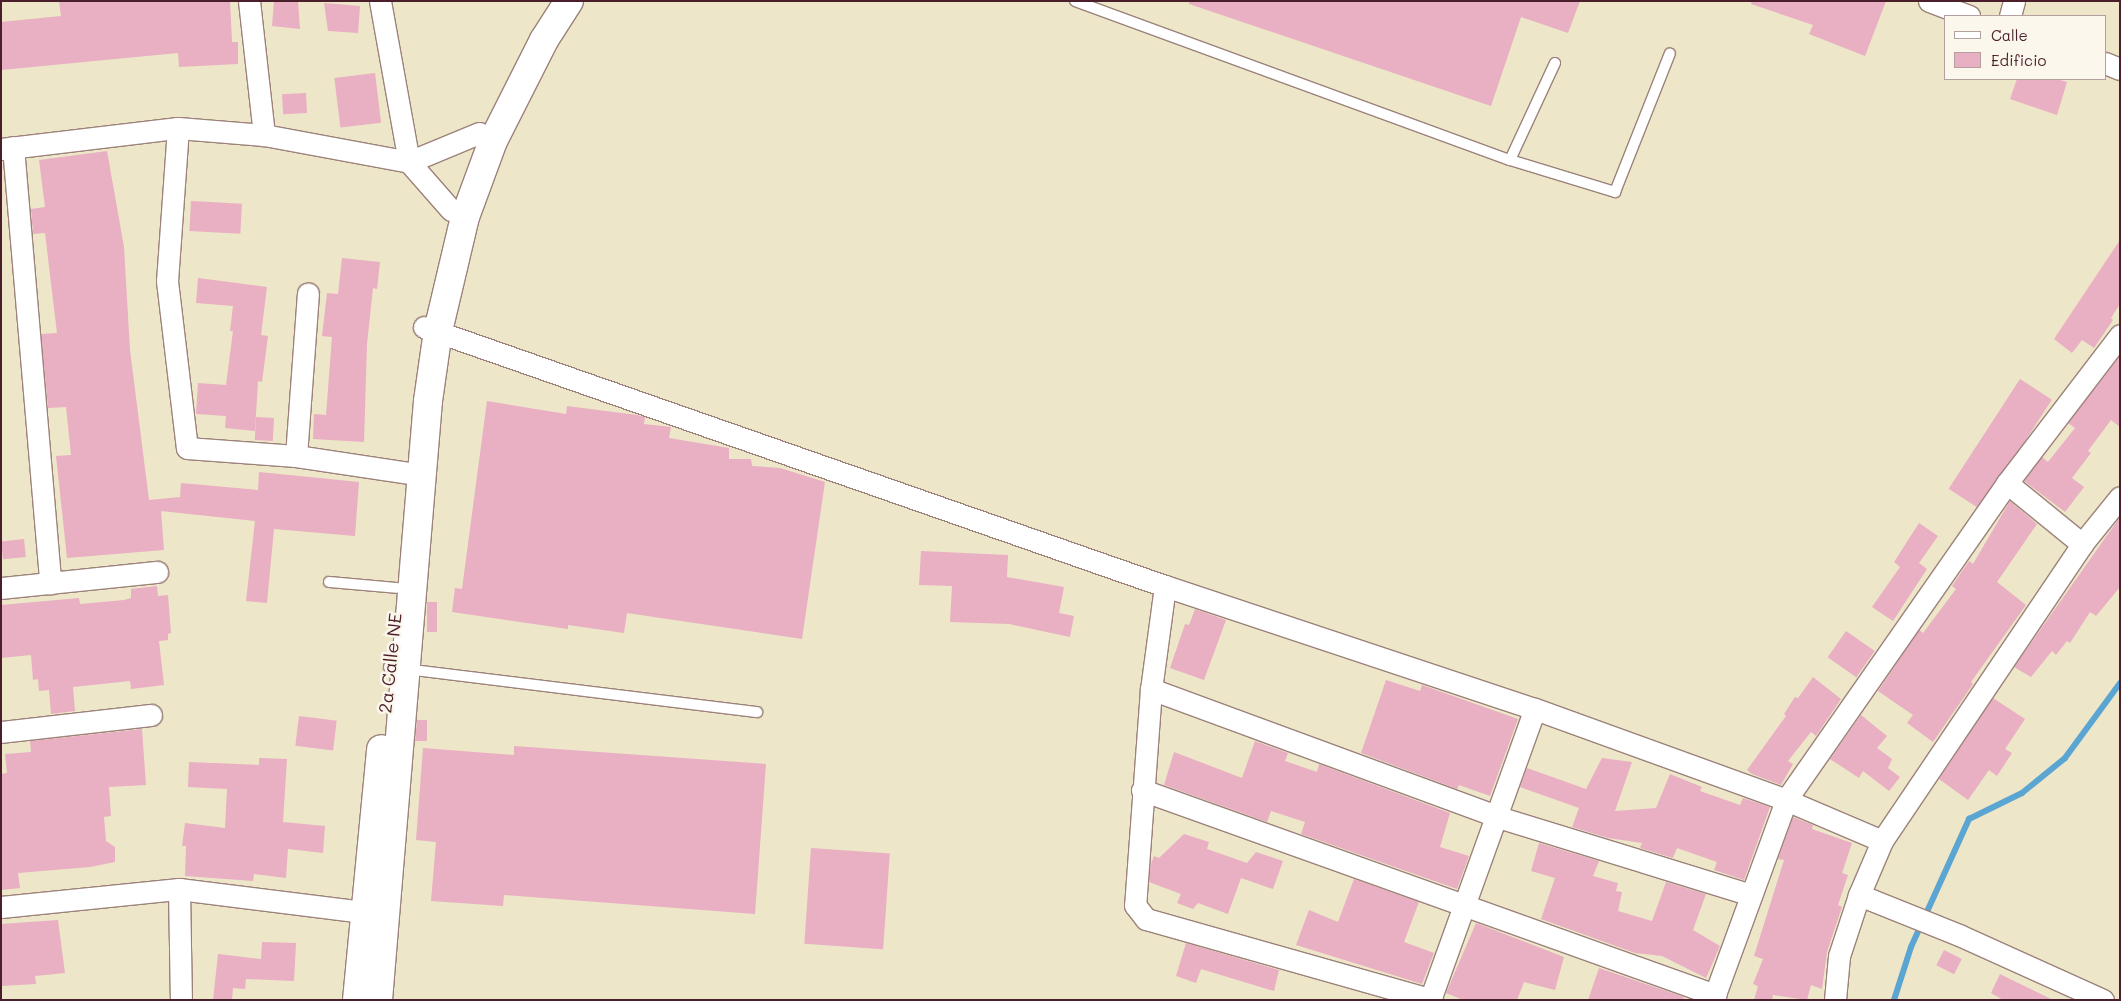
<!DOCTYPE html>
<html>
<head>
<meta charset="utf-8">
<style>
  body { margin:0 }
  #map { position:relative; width:2121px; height:1001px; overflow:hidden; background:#ede6c9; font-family:Mali,sans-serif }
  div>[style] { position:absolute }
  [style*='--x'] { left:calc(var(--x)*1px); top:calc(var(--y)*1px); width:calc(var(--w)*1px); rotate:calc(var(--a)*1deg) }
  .stream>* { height:6px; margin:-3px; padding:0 3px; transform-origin:3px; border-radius:3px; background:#5aa5d2 }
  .building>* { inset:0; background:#e9afc2; transform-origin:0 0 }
  .roads { filter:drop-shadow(1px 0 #9c827a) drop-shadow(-1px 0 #9c827a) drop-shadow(0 1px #9c827a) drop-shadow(0 -1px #9c827a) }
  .lane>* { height:10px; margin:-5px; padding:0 5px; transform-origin:5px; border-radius:5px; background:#fff }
  .street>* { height:21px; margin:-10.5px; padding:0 10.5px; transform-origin:10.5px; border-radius:10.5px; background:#fff }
  .secondary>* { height:28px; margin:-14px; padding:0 14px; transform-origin:14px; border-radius:14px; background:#fff }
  span { translate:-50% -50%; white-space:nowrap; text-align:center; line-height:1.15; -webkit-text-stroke:5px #fbf7ec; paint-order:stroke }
  .street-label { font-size:18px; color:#4a1f2b }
  .frame { position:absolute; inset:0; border:2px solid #4a1f2b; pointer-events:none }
  .legend { position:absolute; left:1944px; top:15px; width:162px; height:65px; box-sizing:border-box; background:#fbf7ec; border:1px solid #b4a19f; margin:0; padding:6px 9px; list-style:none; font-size:15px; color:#4a1f2b }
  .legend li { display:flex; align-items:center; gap:10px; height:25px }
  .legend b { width:25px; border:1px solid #b4a19f }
</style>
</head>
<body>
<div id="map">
  <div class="stream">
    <div style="--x:1894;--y:1000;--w:56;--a:-72.2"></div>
    <div style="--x:1911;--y:947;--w:141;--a:-65.6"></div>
    <div style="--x:1969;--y:819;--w:59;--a:-26.1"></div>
    <div style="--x:2022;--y:793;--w:55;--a:-39.1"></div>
    <div style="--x:2065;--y:758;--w:93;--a:-53.7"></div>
  </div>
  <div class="building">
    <div style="clip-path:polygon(59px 1px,230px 1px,232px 42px,238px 42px,238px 64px,179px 67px,178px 53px,1px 70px,1px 22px,61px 16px)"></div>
    <div style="clip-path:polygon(274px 1px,298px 1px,300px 29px,272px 26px)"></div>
    <div style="clip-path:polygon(1189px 1px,1580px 1px,1568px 33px,1521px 17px,1491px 106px,1189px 4px)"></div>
    <div style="clip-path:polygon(1752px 1px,1886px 1px,1865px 56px,1809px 34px,1813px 25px,1751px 4px)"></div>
    <div style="clip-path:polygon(324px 3px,360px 6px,358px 33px,328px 31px)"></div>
    <div style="left:375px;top:73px;width:50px;height:41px;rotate:83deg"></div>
    <div style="clip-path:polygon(2017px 79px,2056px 79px,2067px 82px,2057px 115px,2010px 99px)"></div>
    <div style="left:306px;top:93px;width:20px;height:24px;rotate:87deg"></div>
    <div style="clip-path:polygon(107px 151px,124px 247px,130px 350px,149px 500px,180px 497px,181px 483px,258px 490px,259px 472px,359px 482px,355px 536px,274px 529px,267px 603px,246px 601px,255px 521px,161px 511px,164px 550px,67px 558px,56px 456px,71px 455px,66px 407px,48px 408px,41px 334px,57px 333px,45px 233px,33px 234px,31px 209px,45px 207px,39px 160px)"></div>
    <div style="left:191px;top:201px;width:51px;height:30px;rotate:3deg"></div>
    <div style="clip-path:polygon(2120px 240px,2120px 304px,2111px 318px,2113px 320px,2094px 348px,2082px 340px,2072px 353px,2054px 339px)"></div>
    <div style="clip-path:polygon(342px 258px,380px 262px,377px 289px,373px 288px,367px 344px,364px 442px,313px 439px,314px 414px,326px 415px,332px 337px,322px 336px,327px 293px,338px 294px)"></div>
    <div style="clip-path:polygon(198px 278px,267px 287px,261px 335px,268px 336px,262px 382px,258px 381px,255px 431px,225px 428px,226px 416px,196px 414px,198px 383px,226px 385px,233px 331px,230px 331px,233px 306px,196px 303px)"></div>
    <div style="clip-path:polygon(2120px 356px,2120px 427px,2111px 420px,2088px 451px,2091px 453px,2072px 478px,2084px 487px,2065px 512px,2024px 481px,2042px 457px,2048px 462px,2075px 428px,2068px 423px)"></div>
    <div style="left:2020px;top:379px;width:38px;height:131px;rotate:33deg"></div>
    <div style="clip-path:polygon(487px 401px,566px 414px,567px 406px,637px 415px,645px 417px,644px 424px,671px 427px,669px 438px,729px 448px,729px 459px,751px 459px,752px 466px,780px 468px,825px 482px,802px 639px,627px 613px,624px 633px,568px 625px,568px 629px,452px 612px,455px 588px,462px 589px)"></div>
    <div style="left:256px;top:417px;width:18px;height:23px;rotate:3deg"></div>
    <div style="clip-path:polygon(2010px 501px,2037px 524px,1997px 582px,2026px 605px,1971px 682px,1973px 684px,1933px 742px,1907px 723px,1913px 715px,1878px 691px,1919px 630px,1923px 633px,1956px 589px,1952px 586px,1969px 561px,1973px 564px)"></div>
    <div style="clip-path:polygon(2120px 517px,2120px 587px,2096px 616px,2090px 612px,2070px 643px,2067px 641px,2056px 655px,2052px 651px,2031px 677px,2014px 667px)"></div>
    <div style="clip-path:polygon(1919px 523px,1938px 536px,1919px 563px,1927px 569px,1893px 621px,1872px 607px,1900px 567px,1894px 562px)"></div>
    <div style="left:24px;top:539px;width:18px;height:23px;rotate:84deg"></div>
    <div style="clip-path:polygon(921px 551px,1008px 555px,1007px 577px,1064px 587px,1059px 613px,1074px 616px,1070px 637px,1009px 624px,950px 622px,952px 586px,919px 585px)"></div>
    <div style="clip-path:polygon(157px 586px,158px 596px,168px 595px,171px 633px,168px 634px,168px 640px,159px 641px,164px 685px,131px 689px,130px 681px,73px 687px,75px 711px,51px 714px,49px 690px,39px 691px,38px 679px,33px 680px,31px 655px,1px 658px,1px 605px,79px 598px,80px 604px,124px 600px,131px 598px,131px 589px)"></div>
    <div style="left:427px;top:602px;width:10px;height:30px"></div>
    <div style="clip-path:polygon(1195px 609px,1226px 620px,1204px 680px,1170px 668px,1185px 624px,1189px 625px)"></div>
    <div style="left:1846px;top:631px;width:35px;height:32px;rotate:35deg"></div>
    <div style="clip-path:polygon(1813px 677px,1841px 699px,1816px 736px,1811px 732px,1788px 761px,1793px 764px,1781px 785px,1752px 774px,1747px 770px,1786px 716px,1784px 714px,1795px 697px,1798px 698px)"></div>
    <div style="clip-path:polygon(1386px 680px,1420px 691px,1422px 685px,1518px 719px,1490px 796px,1459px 785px,1457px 789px,1361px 753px)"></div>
    <div style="clip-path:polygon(1993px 698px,2025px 719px,2005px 749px,2012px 753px,1997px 776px,1989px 770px,1968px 800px,1939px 779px)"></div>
    <div style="clip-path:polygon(1861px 715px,1887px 736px,1877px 748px,1892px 759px,1888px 768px,1900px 777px,1889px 791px,1863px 771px,1859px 778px,1830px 759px)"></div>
    <div style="left:299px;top:716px;width:38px;height:30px;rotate:7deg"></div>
    <div style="clip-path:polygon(417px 720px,427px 720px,427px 741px,415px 741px)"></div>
    <div style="clip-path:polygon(142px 729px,146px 785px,109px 787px,111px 816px,104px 817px,106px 841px,115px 847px,115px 862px,90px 867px,18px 873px,20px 888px,1px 890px,1px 774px,7px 773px,5px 754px,31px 752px,30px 741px)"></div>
    <div style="clip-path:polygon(1255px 741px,1288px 753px,1285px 761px,1317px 772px,1319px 764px,1450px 813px,1440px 847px,1469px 856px,1457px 889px,1301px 834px,1305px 822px,1271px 811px,1267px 822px,1164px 785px,1174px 752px,1242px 778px)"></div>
    <div style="clip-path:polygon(514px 746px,766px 764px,755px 914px,504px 895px,503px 906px,431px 901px,436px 842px,416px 840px,423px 748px,514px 755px)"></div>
    <div style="clip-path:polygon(259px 758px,287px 759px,283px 822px,325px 826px,323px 853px,288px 849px,286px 878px,254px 874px,253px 881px,185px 876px,186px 846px,182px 846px,185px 823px,225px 828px,227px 789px,188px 787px,189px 762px,259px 765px)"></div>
    <div style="clip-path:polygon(1602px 758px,1632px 762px,1615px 811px,1656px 808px,1670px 774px,1702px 787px,1700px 791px,1740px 805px,1743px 798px,1770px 807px,1744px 880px,1714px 870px,1717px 862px,1677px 848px,1673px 858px,1640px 848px,1642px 843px,1608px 838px,1572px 827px,1579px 808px,1520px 787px,1527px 768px,1586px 789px)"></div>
    <div style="clip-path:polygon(1793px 817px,1813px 825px,1812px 829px,1852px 843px,1842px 873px,1848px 875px,1838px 905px,1842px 907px,1827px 952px,1822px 989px,1811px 985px,1807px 1000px,1773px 995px,1772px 1000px,1754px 1000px,1758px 986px,1753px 984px,1763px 959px,1754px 956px,1784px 860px,1778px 859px)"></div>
    <div style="clip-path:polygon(1184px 834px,1209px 842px,1207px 849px,1247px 863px,1256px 852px,1283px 861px,1273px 889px,1241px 878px,1228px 914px,1198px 903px,1193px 909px,1177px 903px,1181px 894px,1149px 882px,1150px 867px,1154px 856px,1159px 858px)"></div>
    <div style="clip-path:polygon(1539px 843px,1599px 861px,1593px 876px,1618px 883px,1616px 891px,1622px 892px,1618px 911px,1652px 921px,1666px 882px,1706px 894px,1693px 930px,1720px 946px,1706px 978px,1662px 956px,1635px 953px,1541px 919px,1555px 878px,1531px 871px)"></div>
    <div style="left:811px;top:848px;width:79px;height:96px;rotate:4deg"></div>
    <div style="clip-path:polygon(1354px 879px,1419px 902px,1404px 942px,1434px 953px,1422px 984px,1296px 945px,1309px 910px,1338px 922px)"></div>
    <div style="clip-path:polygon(58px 920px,65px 973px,35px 976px,36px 984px,1px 986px,1px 924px)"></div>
    <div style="clip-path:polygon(1476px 923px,1564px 957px,1555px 990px,1524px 982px,1517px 1000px,1463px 1000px,1446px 993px)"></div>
    <div style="clip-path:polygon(262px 942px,296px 943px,294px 981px,246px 979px,245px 989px,233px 988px,232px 1000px,213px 1000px,218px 954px,261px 959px)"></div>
    <div style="clip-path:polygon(1186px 943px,1279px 970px,1274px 991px,1201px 969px,1196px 983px,1176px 976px)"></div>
    <div style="left:1944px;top:950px;width:20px;height:17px;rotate:27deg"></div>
    <div style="clip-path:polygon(1599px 968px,1684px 997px,1683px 1000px,1588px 1000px)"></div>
    <div style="clip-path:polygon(2000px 974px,2053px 1000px,2003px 1000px,1991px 993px)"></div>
  </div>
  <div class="roads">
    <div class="lane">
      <div style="--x:1075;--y:1;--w:463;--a:20.1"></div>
      <div style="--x:1510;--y:160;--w:107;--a:-65.1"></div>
      <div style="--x:1510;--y:160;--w:110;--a:16.9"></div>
      <div style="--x:1615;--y:192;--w:149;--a:-68.4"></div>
      <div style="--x:329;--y:582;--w:68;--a:5"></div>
      <div style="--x:389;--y:667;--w:371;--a:7"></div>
    </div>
    <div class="street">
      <div style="--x:249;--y:1;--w:135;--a:83.6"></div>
      <div style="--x:380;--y:1;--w:164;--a:79.8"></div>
      <div style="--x:409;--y:162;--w:64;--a:48.8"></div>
      <div style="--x:1929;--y:1;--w:43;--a:20.6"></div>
      <div style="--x:2010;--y:16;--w:16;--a:-75"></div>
      <div style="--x:2105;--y:63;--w:16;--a:22"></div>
      <div style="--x:178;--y:128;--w:153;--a:94.1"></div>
      <div style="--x:167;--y:281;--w:168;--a:83.2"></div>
      <div style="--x:187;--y:448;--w:109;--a:4.2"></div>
      <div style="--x:296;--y:456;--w:127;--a:8.6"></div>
      <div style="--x:13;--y:147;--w:438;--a:85.1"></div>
      <div style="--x:1;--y:149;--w:178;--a:-6.8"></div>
      <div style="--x:178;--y:128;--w:86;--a:4.7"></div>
      <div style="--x:264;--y:135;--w:147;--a:10.5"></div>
      <div style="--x:409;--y:162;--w:76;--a:-22.5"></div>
      <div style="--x:424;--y:327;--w:785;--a:19.27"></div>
      <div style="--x:1165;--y:586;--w:390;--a:18.4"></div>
      <div style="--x:1535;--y:709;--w:267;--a:19.9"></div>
      <div style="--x:1786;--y:800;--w:104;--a:23.1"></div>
      <div style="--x:296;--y:456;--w:163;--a:-85.8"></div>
      <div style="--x:2007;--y:483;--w:97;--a:39.1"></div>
      <div style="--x:1165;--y:586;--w:104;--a:97.7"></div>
      <div style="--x:1151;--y:689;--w:217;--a:94.2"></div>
      <div style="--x:1135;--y:905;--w:18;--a:52"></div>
      <div style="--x:1146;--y:919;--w:297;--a:15.8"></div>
      <div style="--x:1;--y:588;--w:157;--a:-5.9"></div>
      <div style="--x:1151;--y:689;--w:370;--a:20.2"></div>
      <div style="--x:1498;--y:817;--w:265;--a:17.1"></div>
      <div style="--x:1;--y:732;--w:151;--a:-6.5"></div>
      <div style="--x:1142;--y:790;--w:609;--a:19.69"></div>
      <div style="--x:179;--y:889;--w:111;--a:89"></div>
      <div style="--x:1859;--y:895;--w:108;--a:21.8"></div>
      <div style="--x:1959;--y:935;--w:158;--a:24.3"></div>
      <div style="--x:1;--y:907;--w:179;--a:-5.8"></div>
      <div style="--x:179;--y:889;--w:204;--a:7.1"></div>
      <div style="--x:1430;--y:1000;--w:309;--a:-70.2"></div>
      <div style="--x:1713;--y:1000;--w:213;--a:-69.9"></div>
      <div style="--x:1786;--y:800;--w:386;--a:-55.1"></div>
      <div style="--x:2007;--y:483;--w:186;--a:-52.6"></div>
      <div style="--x:1835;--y:1000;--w:44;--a:-84.8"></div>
      <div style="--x:1839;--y:956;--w:64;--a:-71.8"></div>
      <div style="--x:1859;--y:895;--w:59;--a:-66.9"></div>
      <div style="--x:1882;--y:841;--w:358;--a:-56"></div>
      <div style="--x:2082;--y:544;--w:60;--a:-51"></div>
    </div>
    <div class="secondary">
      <div style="--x:357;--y:1000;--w:252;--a:-84.5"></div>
      <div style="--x:378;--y:1000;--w:601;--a:-85.23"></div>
      <div style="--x:428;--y:401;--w:71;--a:-81.9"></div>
      <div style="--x:438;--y:331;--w:117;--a:-76.7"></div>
      <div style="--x:465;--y:217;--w:81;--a:-69.8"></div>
      <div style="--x:493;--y:141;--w:113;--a:-63.2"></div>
      <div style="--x:544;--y:40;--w:46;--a:-57.3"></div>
    </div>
  </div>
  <div class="street-label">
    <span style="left:390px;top:663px;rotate:-84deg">2a Calle NE</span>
  </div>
  <div class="frame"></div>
  <ul class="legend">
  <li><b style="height:6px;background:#fff"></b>Calle</li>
  <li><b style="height:14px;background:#e9afc2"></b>Edificio</li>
  </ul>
</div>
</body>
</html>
